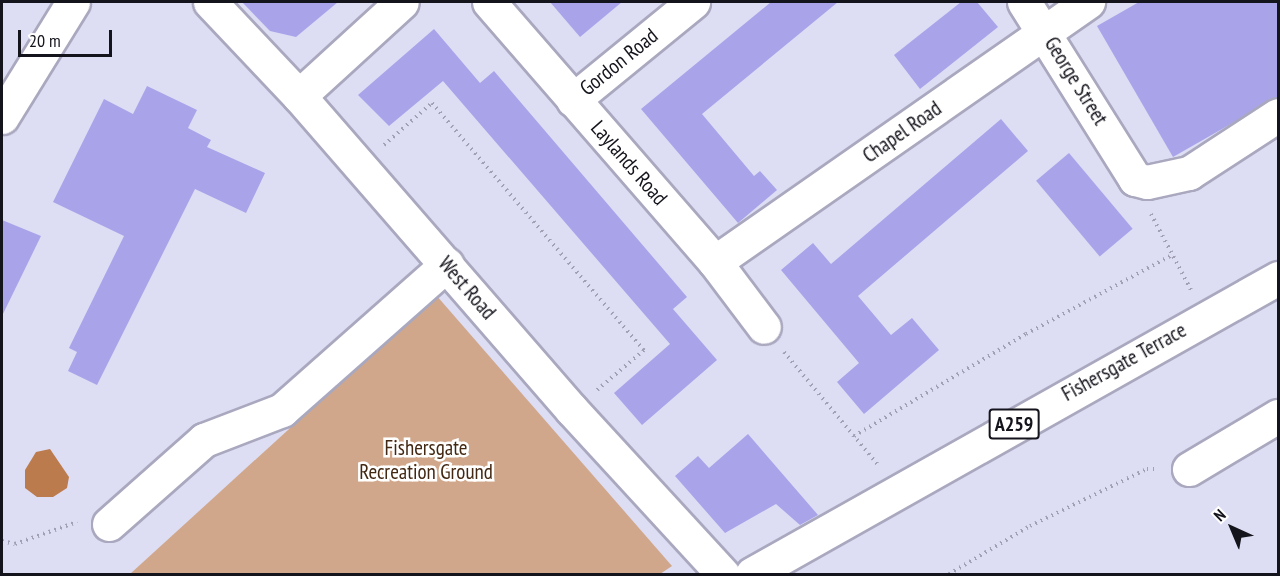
<!DOCTYPE html>
<html>
<head>
<meta charset="utf-8">
<style>
  body { margin:0 }
  #map { position:relative; width:1280px; height:576px; overflow:hidden; background:#ddddf4; font-family:"PT Sans Narrow",sans-serif }
  div>[style] { position:absolute }
  [style*='--x'] { left:calc(var(--x)*1px); top:calc(var(--y)*1px); width:calc(var(--w)*1px); rotate:calc(var(--a)*1deg) }
  .green>* { inset:0; background:#d0a78a }
  .water>* { inset:0; background:#bb7b4c }
  .building>* { inset:0; background:#a9a4ea; transform-origin:0 0 }
  .path>* { height:4px; margin-top:-2px; transform-origin:0; background:repeating-linear-gradient(90deg,#a1a1b3 0 1.5px,transparent 0 6px) }
  .roads { filter:drop-shadow(2px 0 #a9a8bf) drop-shadow(-2px 0 #a9a8bf) drop-shadow(0 2px #a9a8bf) drop-shadow(0 -2px #a9a8bf) }
  .minor>* { height:33px; margin:-16.5px; padding:0 16.5px; transform-origin:16.5px; border-radius:16.5px; background:#fff }
  .major>* { height:33px; margin:-16.5px; padding:0 16.5px; transform-origin:16.5px; border-radius:16.5px; background:#fff }
  span { translate:-50% -50%; white-space:nowrap; text-align:center; line-height:1.15; -webkit-text-stroke:5px #fff; paint-order:stroke }
  .shield-label span { padding:2px 4px; background:#fff; border:2px solid; border-radius:4px; -webkit-text-stroke-width:0 }
  .shield-label { font-size:20px; color:#14141c; font-weight:700 }
  .street-label { font-size:21px; color:#14141c }
  .park-label { font-size:21px; color:#422712 }
  .frame { position:absolute; inset:0; border:3px solid #14141c; pointer-events:none }
  .north { position:absolute; left:1202px; top:498px; width:60px; height:60px; -webkit-text-stroke:4px #fff; paint-order:stroke; rotate:316deg; font-size:16px; font-weight:700; line-height:24px; text-align:center; color:#14141c }
  .north::after { content:''; display:block; margin:auto; width:21px; height:27px; background:#14141c; clip-path:polygon(50% 0,100% 100%,50% 72%,0 100%) }
  .scale { position:absolute; left:18px; top:30px; width:94px; height:27px; box-sizing:border-box; border:3px solid #14141c; border-top:0; padding-left:8px; font-size:18px; line-height:21px; white-space:nowrap; color:#14141c; -webkit-text-stroke:4px #fff; paint-order:stroke }
</style>
</head>
<body>
<div id="map">
  <div class="green">
    <div style="clip-path:polygon(436px 295px,672px 566px,660px 574px,130px 574px)"></div>
  </div>
  <div class="water">
    <div style="clip-path:polygon(50px 449px,69px 477px,67px 488px,53px 497px,37px 497px,25px 488px,25px 470px,36px 452px)"></div>
  </div>
  <div class="building">
    <div style="clip-path:polygon(242px 2px,338px 2px,296px 37px,270px 31px)"></div>
    <div style="clip-path:polygon(550px 2px,622px 2px,580px 37px)"></div>
    <div style="clip-path:polygon(771px 2px,838px 2px,702px 114px,754px 176px,760px 171px,777px 190px,738px 223px,641px 109px)"></div>
    <div style="clip-path:polygon(961px 2px,977px 2px,998px 27px,920px 89px,894px 55px)"></div>
    <div style="clip-path:polygon(1139px 2px,1278px 2px,1278px 97px,1173px 157px,1097px 26px)"></div>
    <div style="clip-path:polygon(434px 29px,480px 83px,494px 71px,687px 297px,673px 309px,717px 360px,642px 425px,614px 393px,670px 344px,443px 81px,389px 126px,358px 95px)"></div>
    <div style="clip-path:polygon(147px 86px,197px 110px,188px 128px,211px 140px,207px 147px,265px 173px,246px 213px,195px 189px,97px 385px,68px 371px,77px 352px,69px 348px,124px 236px,53px 202px,104px 99px,133px 114px)"></div>
    <div style="clip-path:polygon(1001px 119px,1028px 151px,858px 296px,891px 335px,912px 318px,939px 350px,864px 414px,837px 382px,859px 363px,781px 270px,813px 243px,831px 264px)"></div>
    <div style="left:1069px;top:153px;width:99px;height:43px;rotate:50deg"></div>
    <div style="clip-path:polygon(2px 220px,41px 236px,2px 316px)"></div>
    <div style="clip-path:polygon(748px 434px,818px 515px,800px 525px,776px 504px,725px 533px,675px 476px,698px 456px,709px 468px)"></div>
  </div>
  <div class="path">
    <div style="--x:384;--y:145;--w:64;--a:-41.2"></div>
    <div style="--x:432;--y:103;--w:326;--a:49.4"></div>
    <div style="--x:644;--y:350;--w:62;--a:139.6"></div>
    <div style="--x:1151;--y:214;--w:86;--a:62.2"></div>
    <div style="--x:784;--y:352;--w:148;--a:50.2"></div>
    <div style="--x:854;--y:436;--w:200;--a:-30.7"></div>
    <div style="--x:1026;--y:334;--w:166;--a:-28.4"></div>
    <div style="--x:2;--y:541;--w:13;--a:13"></div>
    <div style="--x:15;--y:544;--w:66;--a:-19.5"></div>
    <div style="--x:949;--y:574;--w:94;--a:-30.7"></div>
    <div style="--x:1030;--y:526;--w:130;--a:-26"></div>
    <div style="--x:1147;--y:469;--w:12;--a:0"></div>
  </div>
  <div class="roads">
    <div class="minor">
      <div style="--x:210;--y:2;--w:129;--a:46.6"></div>
      <div style="--x:299;--y:96;--w:416;--a:49"></div>
      <div style="--x:572;--y:410;--w:223;--a:47.4"></div>
      <div style="--x:489;--y:2;--w:344;--a:49"></div>
      <div style="--x:715;--y:262;--w:81;--a:53"></div>
      <div style="--x:1024;--y:2;--w:209;--a:57.9"></div>
      <div style="--x:1135;--y:179;--w:12;--a:14"></div>
      <div style="--x:1147;--y:182;--w:43;--a:-12.1"></div>
      <div style="--x:1189;--y:173;--w:106;--a:-33.1"></div>
      <div style="--x:299;--y:96;--w:139;--a:-42.4"></div>
      <div style="--x:573;--y:100;--w:155;--a:-39.2"></div>
      <div style="--x:2;--y:117;--w:135;--a:-58.3"></div>
      <div style="--x:715;--y:262;--w:455;--a:-34.9"></div>
      <div style="--x:1189;--y:469;--w:104;--a:-30.8"></div>
      <div style="--x:109;--y:524;--w:127;--a:-41.5"></div>
      <div style="--x:204;--y:440;--w:84;--a:-21"></div>
      <div style="--x:282;--y:410;--w:220;--a:-41.5"></div>
    </div>
    <div class="major">
      <div style="--x:752;--y:574;--w:604;--a:-29.37"></div>
    </div>
  </div>
  <div class="shield-label">
    <span style="left:1014px;top:424px">A259</span>
  </div>
  <div class="street-label">
    <span style="left:619px;top:62px;rotate:-39deg">Gordon Road</span>
    <span style="left:1076px;top:81px;rotate:58deg">George Street</span>
    <span style="left:902px;top:132px;rotate:-35deg">Chapel Road</span>
    <span style="left:629px;top:163px;rotate:49deg">Laylands Road</span>
    <span style="left:467px;top:288px;rotate:49deg">West Road</span>
    <span style="left:1124px;top:362px;rotate:-29deg">Fishersgate Terrace</span>
  </div>
  <div class="park-label">
    <span style="left:426px;top:460px">Fishersgate<br>Recreation Ground</span>
  </div>
  <div class="frame"></div>
  <div class="north">N</div>
  <div class="scale">20 m</div>
</div>
</body>
</html>
